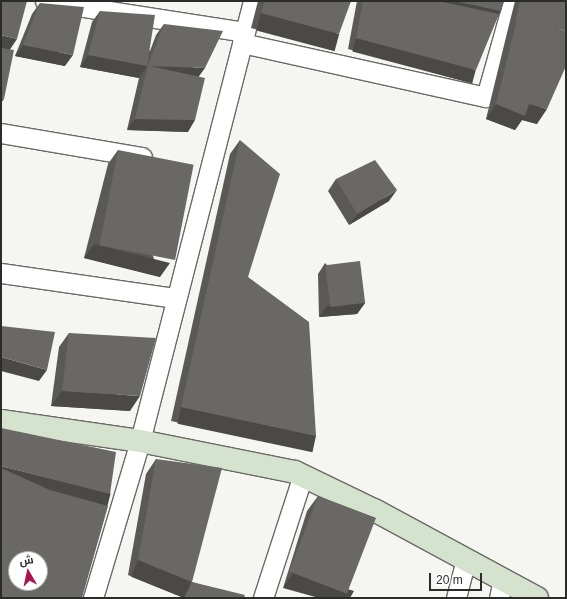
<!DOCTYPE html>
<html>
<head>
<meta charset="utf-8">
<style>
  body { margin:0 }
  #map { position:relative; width:567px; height:599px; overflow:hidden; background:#f5f6f2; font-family:Arial,Cairo,sans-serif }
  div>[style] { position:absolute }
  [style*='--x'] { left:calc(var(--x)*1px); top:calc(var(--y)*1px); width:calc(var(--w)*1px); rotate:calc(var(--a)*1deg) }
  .roads { filter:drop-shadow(1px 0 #696a66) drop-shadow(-1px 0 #696a66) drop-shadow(0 1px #696a66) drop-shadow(0 -1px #696a66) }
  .minor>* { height:19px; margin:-9.5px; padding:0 9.5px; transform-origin:9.5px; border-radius:9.5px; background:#fff }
  .secondary>* { height:22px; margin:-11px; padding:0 11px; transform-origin:11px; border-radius:11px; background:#d5e2ce }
  .wall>* { inset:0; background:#5a5956 }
  .shaded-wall>* { inset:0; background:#4a4946; transform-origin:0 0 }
  .building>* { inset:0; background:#696864; transform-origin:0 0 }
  span { translate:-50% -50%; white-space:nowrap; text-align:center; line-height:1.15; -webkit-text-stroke:4px #fff; paint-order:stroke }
  .frame { position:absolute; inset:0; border:2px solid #2b2b2a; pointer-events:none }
  .north { position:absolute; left:8px; top:551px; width:40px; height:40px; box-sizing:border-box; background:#fff; border:1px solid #aaa; border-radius:50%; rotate:351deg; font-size:11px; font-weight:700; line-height:16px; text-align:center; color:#2b2b2a }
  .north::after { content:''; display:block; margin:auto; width:14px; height:18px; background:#a9164d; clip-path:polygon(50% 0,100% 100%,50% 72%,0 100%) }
  .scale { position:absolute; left:429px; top:573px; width:53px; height:18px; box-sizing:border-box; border:2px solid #2b2b2a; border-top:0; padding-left:5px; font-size:12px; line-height:14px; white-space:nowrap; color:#2b2b2a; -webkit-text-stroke:3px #fff; paint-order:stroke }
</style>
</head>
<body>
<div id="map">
  <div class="roads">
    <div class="minor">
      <div style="--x:45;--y:1;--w:202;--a:8.8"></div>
      <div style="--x:242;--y:43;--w:250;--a:12.5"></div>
      <div style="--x:486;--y:97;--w:100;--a:-74.3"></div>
      <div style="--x:1;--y:133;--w:143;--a:9.7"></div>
      <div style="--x:1;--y:273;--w:176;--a:8.2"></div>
      <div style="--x:93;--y:598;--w:164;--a:-73.3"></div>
      <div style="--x:140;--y:441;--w:454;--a:-75.6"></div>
      <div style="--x:263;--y:598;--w:129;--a:-72"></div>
      <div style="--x:456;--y:598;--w:40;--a:-75.6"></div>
      <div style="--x:499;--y:598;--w:19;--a:-78"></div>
    </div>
    <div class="secondary">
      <div style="--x:1;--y:421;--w:140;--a:8.2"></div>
      <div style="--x:140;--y:441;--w:158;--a:11.3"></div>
      <div style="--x:295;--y:472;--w:90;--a:25.7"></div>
      <div style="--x:376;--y:511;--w:183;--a:28.4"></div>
    </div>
  </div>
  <div class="wall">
    <div style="clip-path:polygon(258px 1px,351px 1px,329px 49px,251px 28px)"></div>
    <div style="clip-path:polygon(357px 1px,504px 1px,501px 11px,499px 14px,468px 82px,348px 49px)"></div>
    <div style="clip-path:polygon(515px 1px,566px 1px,537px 124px,522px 120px,515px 130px,486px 119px,507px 33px)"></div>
    <div style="clip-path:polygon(40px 3px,65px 66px,15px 56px,32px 14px)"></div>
    <div style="clip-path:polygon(100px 11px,150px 51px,156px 35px,164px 24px,199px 76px,188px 132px,127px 130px,139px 78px,80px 67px,92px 22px)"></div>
    <div style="clip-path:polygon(240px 140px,248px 277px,316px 436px,306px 450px,171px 421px,230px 154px)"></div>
    <div style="clip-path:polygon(118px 150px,160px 277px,84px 258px,108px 164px)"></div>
    <div style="clip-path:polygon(336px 179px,389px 201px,349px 225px,328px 191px)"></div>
    <div style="clip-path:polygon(325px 263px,365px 303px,357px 314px,319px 317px,318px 274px)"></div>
    <div style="clip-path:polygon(69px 333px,130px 411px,51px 406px,59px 347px)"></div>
    <div style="clip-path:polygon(156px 459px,192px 582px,182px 597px,128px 575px,146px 474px)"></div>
    <div style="clip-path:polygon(318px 496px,376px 518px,283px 588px,307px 511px)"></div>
    <div style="clip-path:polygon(192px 582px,244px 598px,181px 598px)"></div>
  </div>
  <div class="shaded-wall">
    <div style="clip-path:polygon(429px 1px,455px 1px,501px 11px,491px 25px)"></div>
    <div style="left:261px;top:13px;width:81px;height:18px;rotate:15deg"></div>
    <div style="clip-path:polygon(1px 35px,17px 39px,9px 51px,1px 48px)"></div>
    <div style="left:356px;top:38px;width:124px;height:14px;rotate:15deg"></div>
    <div style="clip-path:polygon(23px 45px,73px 55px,65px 66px,15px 56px)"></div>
    <div style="clip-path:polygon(88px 55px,147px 66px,139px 78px,80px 67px)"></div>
    <div style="clip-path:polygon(150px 66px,205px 68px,197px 79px)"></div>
    <div style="clip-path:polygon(1px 98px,4px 99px,1px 103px)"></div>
    <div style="clip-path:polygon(496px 104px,529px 104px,547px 109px,537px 124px,522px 120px,515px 130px,486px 119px)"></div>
    <div style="clip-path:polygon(135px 119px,195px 120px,188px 132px,127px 130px)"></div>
    <div style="clip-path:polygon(397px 190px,389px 201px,349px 225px,357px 214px)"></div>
    <div style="clip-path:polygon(94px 244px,170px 263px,160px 277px,84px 258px)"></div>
    <div style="clip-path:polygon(365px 303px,357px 314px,319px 317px,327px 306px)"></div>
    <div style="clip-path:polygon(1px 357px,47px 370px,39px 381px,1px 371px)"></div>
    <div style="clip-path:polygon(62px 391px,140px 396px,130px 411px,51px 406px)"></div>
    <div style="left:181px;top:407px;width:138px;height:17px;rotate:12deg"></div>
    <div style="left:1px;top:466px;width:113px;height:17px;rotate:14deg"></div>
    <div style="left:138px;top:560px;width:58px;height:18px;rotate:22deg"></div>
    <div style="clip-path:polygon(293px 573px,354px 591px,350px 598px,319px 598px,283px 588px)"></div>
  </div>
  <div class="building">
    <div style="clip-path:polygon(1px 1px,27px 1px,17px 39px,1px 35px)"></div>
    <div style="clip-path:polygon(265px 1px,351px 1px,339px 34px,261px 13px)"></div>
    <div style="clip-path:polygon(363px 1px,438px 1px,499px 14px,476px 70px,356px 38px)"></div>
    <div style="clip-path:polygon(455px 1px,504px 1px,501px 11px)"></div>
    <div style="clip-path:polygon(520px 1px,566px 1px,566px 31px,517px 19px,515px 22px)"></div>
    <div style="clip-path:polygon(40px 3px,84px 7px,73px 55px,23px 45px)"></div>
    <div style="clip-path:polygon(100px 11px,155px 15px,147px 66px,88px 55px)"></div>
    <div style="clip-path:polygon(517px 19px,566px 31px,566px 66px,547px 109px,529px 104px,525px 116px,496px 104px)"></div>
    <div style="clip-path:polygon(164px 24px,223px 31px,205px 68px,150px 66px,205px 78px,195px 120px,135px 119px,148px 65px)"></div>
    <div style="clip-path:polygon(1px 48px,14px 50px,4px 99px,1px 98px)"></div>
    <div style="clip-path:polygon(240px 140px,280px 174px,248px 277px,309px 322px,316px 436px,181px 407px)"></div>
    <div style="left:118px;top:150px;width:77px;height:97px;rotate:11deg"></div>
    <div style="clip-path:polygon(375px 160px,397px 190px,357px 214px,336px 179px)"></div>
    <div style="left:360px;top:261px;width:42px;height:35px;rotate:83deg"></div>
    <div style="clip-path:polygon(1px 326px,55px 332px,47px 370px,1px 357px)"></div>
    <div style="clip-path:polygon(69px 333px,156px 338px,140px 396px,62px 391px)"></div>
    <div style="clip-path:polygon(1px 428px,116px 452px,110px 494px,1px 466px)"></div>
    <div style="clip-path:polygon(156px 459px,222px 468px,192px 582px,138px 560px)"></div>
    <div style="clip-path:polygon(evenodd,1px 468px,50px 490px,108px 506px,82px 598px,1px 598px,1px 468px,16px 559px,40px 559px,40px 583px,16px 583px,16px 559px)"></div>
    <div style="left:318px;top:496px;width:62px;height:81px;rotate:21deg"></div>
    <div style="clip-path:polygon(192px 582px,245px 595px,244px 598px,184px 598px)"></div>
  </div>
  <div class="frame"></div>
  <div class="north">ش</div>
  <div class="scale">20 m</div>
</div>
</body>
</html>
